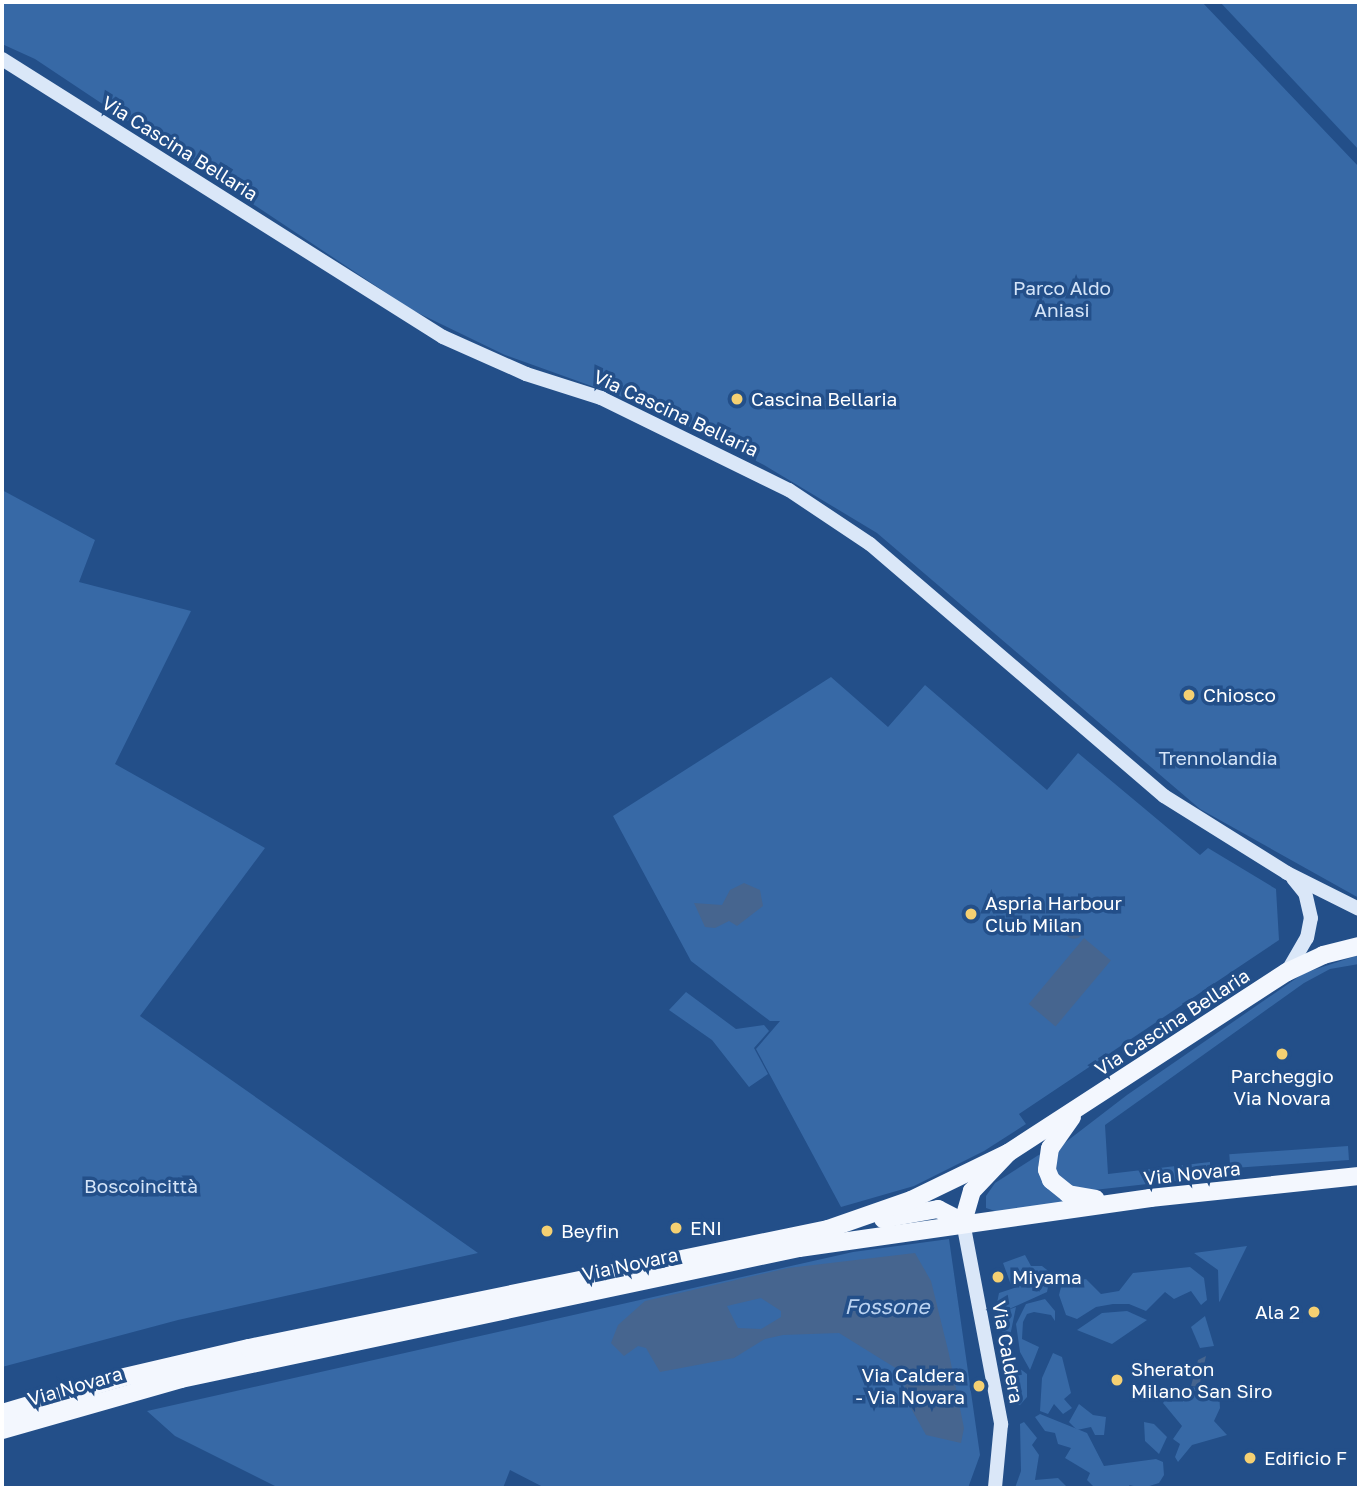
<!DOCTYPE html>
<html>
<head>
<meta charset="utf-8">
<style>
  body { margin:0 }
  #map { position:relative; width:1361px; height:1490px; overflow:hidden; background:#234f89; font-family:"Golos Text",sans-serif }
  div>[style] { position:absolute }
  [style*='--x'] { left:calc(var(--x)*1px); top:calc(var(--y)*1px); width:calc(var(--w)*1px); rotate:calc(var(--a)*1deg) }
  .green>* { inset:0; background:#3769a6; transform-origin:0 0 }
  .water>* { inset:0; background:#46658f; transform-origin:0 0 }
  .round { border-radius:50% }
  .secondary>* { height:14px; margin:-7px; padding:0 7px; transform-origin:7px; border-radius:7px; background:#dae7f8 }
  .primary>* { height:18px; margin:-9px; padding:0 9px; transform-origin:9px; border-radius:9px; background:#f3f7fe }
  .dots>* { width:19px; height:19px; translate:-50% -50%; box-sizing:border-box; border:4px solid #234f89; border-radius:50% }
  span { translate:-50% -50%; white-space:nowrap; text-align:center; line-height:1.15; -webkit-text-stroke:7px #234f89; paint-order:stroke }
  .street-label { font-size:19px; color:#fff }
  .park-label { font-size:19px; color:#d4e4f8 }
  .poi-label { font-size:19px; color:#fff }
  .left { translate:0 -50%; text-align:left }
  .right { translate:-100% -50%; text-align:right }
  .water-label { font-size:21px; color:#bbd3f1; font-style:italic }
  .frame { position:absolute; inset:0; border:4px solid #fff; pointer-events:none }
</style>
</head>
<body>
<div id="map">
  <div class="green">
    <div style="clip-path:polygon(2px 2px,1202px 2px,1359px 167px,1359px 898px,1200px 809px,877px 533px,764px 465px,650px 407px,505px 355px,412px 310px,35px 59px,2px 44px)"></div>
    <div style="clip-path:polygon(1220px 2px,1359px 2px,1359px 150px)"></div>
    <div style="clip-path:polygon(2px 490px,95px 540px,79px 582px,191px 611px,115px 764px,265px 848px,140px 1016px,478px 1253px,178px 1320px,2px 1367px)"></div>
    <div style="clip-path:polygon(831px 677px,888px 727px,925px 685px,1047px 790px,1078px 753px,1200px 855px,1208px 848px,1276px 889px,1279px 940px,1019px 1114px,1026px 1124px,984px 1151px,914px 1186px,841px 1207px,756px 1049px,780px 1021px,770px 1021px,691px 961px,613px 816px)"></div>
    <div style="clip-path:polygon(1359px 955px,1359px 964px,1330px 969px,1304px 983px,1105px 1125px,1108px 1174px,1210px 1162px,1210px 1177px,1085px 1191px,1070px 1189px,1056px 1176px,1058px 1148px,1127px 1095px,1304px 973px)"></div>
    <div style="clip-path:polygon(686px 992px,736px 1029px,764px 1025px,769px 1031px,754px 1048px,768px 1074px,749px 1087px,712px 1040px,669px 1010px)"></div>
    <div style="left:1348px;top:1146px;width:14px;height:119px;rotate:86deg"></div>
    <div style="clip-path:polygon(1048px 1149px,1069px 1203px,998px 1212px,986px 1208px,986px 1196px,995px 1183px)"></div>
    <div style="clip-path:polygon(949px 1239px,980px 1455px,968px 1488px,545px 1488px,510px 1470px,503px 1488px,279px 1488px,175px 1436px,147px 1411px,853px 1252px)"></div>
    <div style="clip-path:polygon(1247px 1246px,1220px 1301px,1219px 1302px,1218px 1270px,1194px 1253px)"></div>
    <div style="clip-path:polygon(1025px 1255px,1031px 1266px,1042px 1266px,1051px 1273px,1047px 1292px,1005px 1311px,1016px 1307px,1008px 1346px,1015px 1365px,1027px 1374px,1027px 1397px,1020px 1405px,1016px 1405px,999px 1314px,1002px 1312px,997px 1303px,999px 1293px,1026px 1284px,1024px 1279px,1011px 1285px,1003px 1263px)"></div>
    <div style="clip-path:polygon(1190px 1267px,1204px 1278px,1207px 1300px,1201px 1305px,1191px 1291px,1174px 1299px,1165px 1292px,1146px 1311px,1129px 1304px,1113px 1304px,1096px 1307px,1077px 1319px,1066px 1315px,1059px 1295px,1061px 1287px,1074px 1281px,1086px 1279px,1101px 1294px,1119px 1291px,1133px 1273px)"></div>
    <div style="clip-path:polygon(1045px 1299px,1055px 1311px,1055px 1321px,1051px 1315px,1034px 1312px,1027px 1314px,1023px 1322px,1022px 1339px,1039px 1347px,1030px 1370px,1020px 1352px,1016px 1324px,1026px 1304px)"></div>
    <div style="clip-path:polygon(1127px 1311px,1147px 1320px,1112px 1344px,1077px 1330px,1102px 1313px)"></div>
    <div style="clip-path:polygon(1205px 1316px,1214px 1346px,1200px 1348px,1191px 1327px)"></div>
    <div style="clip-path:polygon(1053px 1353px,1062px 1357px,1071px 1393px,1064px 1399px,1072px 1408px,1063px 1414px,1054px 1404px,1048px 1414px,1040px 1411px,1042px 1378px)"></div>
    <div style="clip-path:polygon(1192px 1387px,1219px 1392px,1220px 1408px,1214px 1421px,1227px 1435px,1192px 1445px,1178px 1462px,1175px 1457px,1180px 1444px,1173px 1439px,1182px 1426px,1163px 1403px,1171px 1391px,1186px 1391px,1190px 1396px)"></div>
    <div style="clip-path:polygon(1079px 1404px,1093px 1415px,1106px 1417px,1104px 1435px,1095px 1435px,1091px 1427px,1077px 1430px,1069px 1422px)"></div>
    <div style="clip-path:polygon(1040px 1414px,1087px 1433px,1104px 1466px,1156px 1459px,1163px 1462px,1164px 1475px,1159px 1483px,1143px 1488px,1129px 1485px,1131px 1488px,1095px 1488px,1087px 1480px,1090px 1473px,1065px 1458px,1071px 1448px,1058px 1444px,1055px 1433px,1045px 1431px,1035px 1417px)"></div>
    <div style="clip-path:polygon(1024px 1422px,1037px 1438px,1032px 1445px,1039px 1455px,1035px 1480px,1058px 1478px,1068px 1488px,1015px 1488px,1021px 1471px,1020px 1424px)"></div>
    <div style="clip-path:polygon(1144px 1422px,1154px 1424px,1167px 1437px,1159px 1454px,1145px 1441px)"></div>
  </div>
  <div class="water">
    <div style="clip-path:polygon(744px 883px,760px 890px,763px 906px,737px 926px,729px 921px,715px 928px,705px 927px,694px 903px,722px 905px,730px 890px)"></div>
    <div class="round" style="left:1064px;top:919px;width:20px;height:20px"></div>
    <div style="left:1084px;top:938px;width:35px;height:86px;rotate:40deg"></div>
    <div style="clip-path:polygon(evenodd,915px 1253px,931px 1281px,949px 1354px,964px 1428px,961px 1443px,926px 1435px,908px 1403px,902px 1372px,839px 1333px,783px 1335px,765px 1339px,734px 1358px,660px 1372px,646px 1348px,638px 1346px,624px 1356px,611px 1343px,618px 1325px,645px 1301px,788px 1268px,915px 1253px,761px 1298px,781px 1311px,781px 1317px,761px 1329px,738px 1328px,727px 1306px,761px 1298px)"></div>
    <div style="clip-path:polygon(1206px 1356px,1199px 1387px,1191px 1386px,1198px 1360px)"></div>
  </div>
  <div class="secondary">
    <div style="--x:2;--y:59;--w:521;--a:32.23"></div>
    <div style="--x:443;--y:337;--w:91;--a:24"></div>
    <div style="--x:526;--y:374;--w:79;--a:17.7"></div>
    <div style="--x:601;--y:398;--w:209;--a:26.1"></div>
    <div style="--x:789;--y:490;--w:97;--a:33.7"></div>
    <div style="--x:870;--y:544;--w:387;--a:40.6"></div>
    <div style="--x:1164;--y:796;--w:145;--a:32"></div>
    <div style="--x:1287;--y:873;--w:80;--a:26.6"></div>
    <div style="--x:1287;--y:972;--w:39;--a:-60"></div>
    <div style="--x:1307;--y:938;--w:20;--a:-79"></div>
    <div style="--x:1311;--y:918;--w:26;--a:-103"></div>
    <div style="--x:1305;--y:893;--w:19;--a:-129"></div>
    <div style="--x:963;--y:1222;--w:206;--a:79.3"></div>
    <div style="--x:1001;--y:1424;--w:64;--a:95.4"></div>
  </div>
  <div class="primary">
    <div style="--x:1072;--y:1117;--w:38;--a:125"></div>
    <div style="--x:1050;--y:1148;--w:22;--a:98"></div>
    <div style="--x:1047;--y:1170;--w:11;--a:68"></div>
    <div style="--x:1051;--y:1180;--w:22;--a:39"></div>
    <div style="--x:1068;--y:1194;--w:28;--a:10"></div>
    <div style="--x:883;--y:1219;--w:56;--a:-10.3"></div>
    <div style="--x:938;--y:1209;--w:28;--a:27"></div>
    <div style="--x:963;--y:1222;--w:32;--a:-74"></div>
    <div style="--x:972;--y:1191;--w:52;--a:-46.5"></div>
    <div style="--x:1008;--y:1153;--w:333;--a:-33"></div>
    <div style="--x:1287;--y:972;--w:40;--a:-25"></div>
    <div style="--x:1323;--y:955;--w:37;--a:-14"></div>
    <div style="--x:2;--y:1413;--w:123;--a:-16.5"></div>
    <div style="--x:120;--y:1378;--w:132;--a:-13.1"></div>
    <div style="--x:249;--y:1348;--w:591;--a:-11.61"></div>
    <div style="--x:828;--y:1229;--w:88;--a:-19.3"></div>
    <div style="--x:911;--y:1200;--w:108;--a:-25.9"></div>
    <div style="--x:2;--y:1430;--w:186;--a:-15.9"></div>
    <div style="--x:181;--y:1379;--w:632;--a:-11.97"></div>
    <div style="--x:799;--y:1248;--w:355;--a:-8.1"></div>
    <div style="--x:1150;--y:1198;--w:210;--a:-6"></div>
  </div>
  <div class="dots">
    <div style="left:737px;top:399px;background:#f5d072"></div>
    <div style="left:1189px;top:695px;background:#f5d072"></div>
    <div style="left:971px;top:914px;background:#f5d072"></div>
    <div style="left:1282px;top:1054px;background:#f5d072"></div>
    <div style="left:676px;top:1228px;background:#f5d072"></div>
    <div style="left:547px;top:1231px;background:#f5d072"></div>
    <div style="left:998px;top:1277px;background:#f5d072"></div>
    <div style="left:1314px;top:1312px;background:#f5d072"></div>
    <div style="left:1117px;top:1380px;background:#f5d072"></div>
    <div style="left:979px;top:1386px;background:#f5d072"></div>
    <div style="left:1250px;top:1458px;background:#f5d072"></div>
  </div>
  <div class="street-label">
    <span style="left:180px;top:148px;rotate:32deg">Via Cascina Bellaria</span>
    <span style="left:676px;top:413px;rotate:25deg">Via Cascina Bellaria</span>
    <span style="left:1172px;top:1022px;rotate:-33deg">Via Cascina Bellaria</span>
    <span style="left:1192px;top:1173px;rotate:-6deg">Via Novara</span>
    <span style="left:630px;top:1264px;rotate:-12deg">Via Novara</span>
    <span style="left:1008px;top:1352px;rotate:80deg">Via Caldera</span>
    <span style="left:75px;top:1386px;rotate:-16deg">Via Novara</span>
  </div>
  <div class="park-label">
    <span style="left:1062px;top:299px">Parco Aldo<br>Aniasi</span>
    <span style="left:1218px;top:758px">Trennolandia</span>
    <span style="left:141px;top:1186px">Boscoincittà</span>
  </div>
  <div class="poi-label">
    <span class="left" style="left:751px;top:399px">Cascina Bellaria</span>
    <span class="left" style="left:1203px;top:695px">Chiosco</span>
    <span class="left" style="left:985px;top:914px">Aspria Harbour<br>Club Milan</span>
    <span style="left:1282px;top:1087px">Parcheggio<br>Via Novara</span>
    <span class="left" style="left:690px;top:1228px">ENI</span>
    <span class="left" style="left:561px;top:1231px">Beyfin</span>
    <span class="left" style="left:1012px;top:1277px">Miyama</span>
    <span class="right" style="left:1300px;top:1312px">Ala 2</span>
    <span class="left" style="left:1131px;top:1380px">Sheraton<br>Milano San Siro</span>
    <span class="right" style="left:965px;top:1386px">Via Caldera<br>- Via Novara</span>
    <span class="left" style="left:1264px;top:1458px">Edificio F</span>
  </div>
  <div class="water-label">
    <span style="left:887px;top:1306px">Fossone</span>
  </div>
  <div class="frame"></div>
</div>
</body>
</html>
